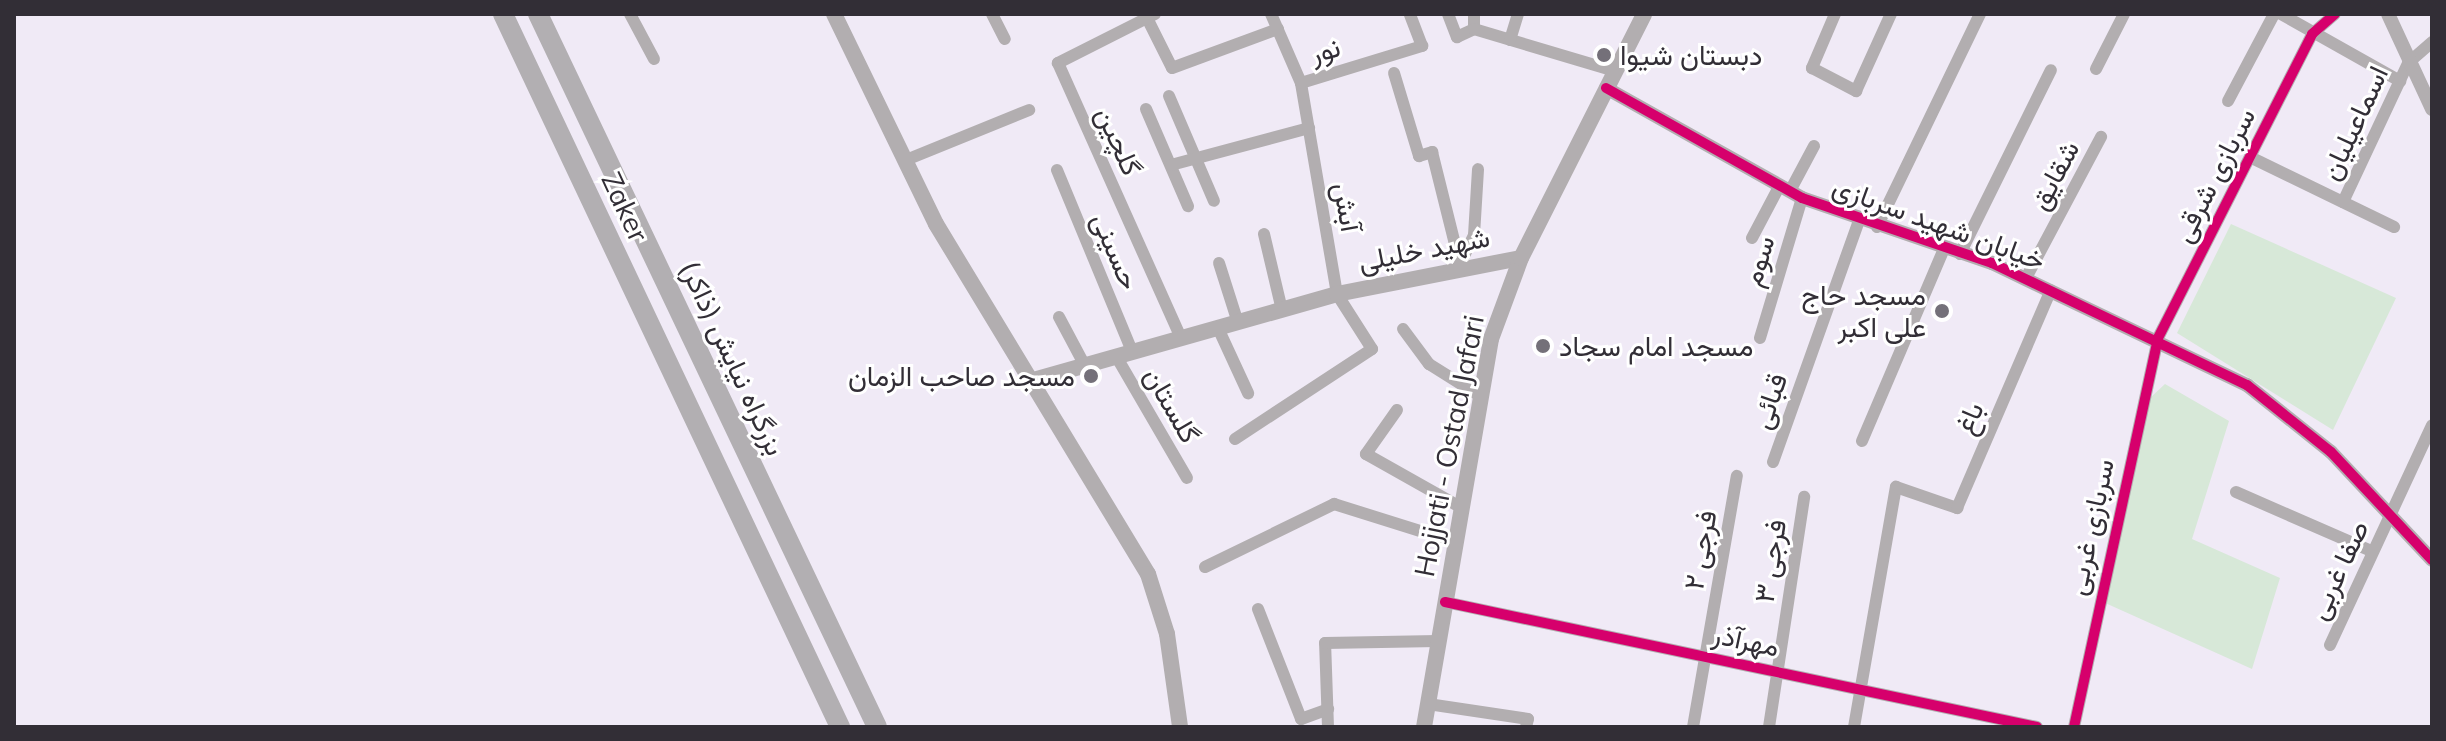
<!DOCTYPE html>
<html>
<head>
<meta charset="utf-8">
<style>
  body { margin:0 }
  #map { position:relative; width:2446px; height:741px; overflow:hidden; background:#f0eaf6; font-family:Mulish,Vazirmatn,sans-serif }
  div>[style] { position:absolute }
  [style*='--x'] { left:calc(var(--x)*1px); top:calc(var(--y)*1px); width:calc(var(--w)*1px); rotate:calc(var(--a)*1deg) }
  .green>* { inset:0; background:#d7e8d8 }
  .minor>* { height:12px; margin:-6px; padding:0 6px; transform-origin:6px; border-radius:6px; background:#b2aeb0 }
  .tertiary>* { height:14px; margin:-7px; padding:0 7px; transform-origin:7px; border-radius:7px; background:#b2aeb0 }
  .secondary>* { height:16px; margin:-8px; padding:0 8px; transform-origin:8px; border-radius:8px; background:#b2aeb0 }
  .trunk>* { height:20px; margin:-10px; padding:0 10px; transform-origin:10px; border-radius:10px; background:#b2afb2 }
  .cycleway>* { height:10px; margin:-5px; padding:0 5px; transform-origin:5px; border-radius:5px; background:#d6006c }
  .dots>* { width:22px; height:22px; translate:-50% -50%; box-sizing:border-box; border:4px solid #fff; border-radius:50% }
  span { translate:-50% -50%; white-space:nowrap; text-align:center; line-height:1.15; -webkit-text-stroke:6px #fff; paint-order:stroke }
  .street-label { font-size:28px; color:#322e36 }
  .poi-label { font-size:28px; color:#322e36 }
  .left { translate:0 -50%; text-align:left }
  .right { translate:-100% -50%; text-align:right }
  .frame { position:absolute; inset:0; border:16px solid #322e36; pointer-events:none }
</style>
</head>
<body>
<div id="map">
  <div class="green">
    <div style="clip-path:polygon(2231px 224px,2396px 298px,2333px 430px,2177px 333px)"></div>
    <div style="clip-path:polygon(2165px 384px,2229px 421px,2192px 539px,2280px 578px,2252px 669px,2103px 602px,2150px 398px)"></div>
  </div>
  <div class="minor">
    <div style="--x:630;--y:14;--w:51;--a:61.9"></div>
    <div style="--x:992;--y:14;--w:28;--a:63"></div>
    <div style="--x:1145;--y:14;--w:60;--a:63.4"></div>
    <div style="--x:1172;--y:68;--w:113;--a:-20.2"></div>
    <div style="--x:1155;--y:14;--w:109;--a:153.2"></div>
    <div style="--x:1058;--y:63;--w:301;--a:65.9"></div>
    <div style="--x:1448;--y:14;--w:25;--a:69"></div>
    <div style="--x:1457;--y:37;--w:19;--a:-25"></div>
    <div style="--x:1474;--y:14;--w:15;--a:90"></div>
    <div style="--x:1474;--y:29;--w:147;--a:16.6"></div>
    <div style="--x:1835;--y:14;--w:59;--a:113.1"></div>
    <div style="--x:1812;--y:68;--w:50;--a:27.6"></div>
    <div style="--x:1856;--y:91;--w:85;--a:-65.6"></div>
    <div style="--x:2281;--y:14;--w:137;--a:29.4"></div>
    <div style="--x:1510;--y:40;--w:27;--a:-73"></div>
    <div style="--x:2096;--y:69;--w:62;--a:-63"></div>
    <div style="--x:1394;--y:73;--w:87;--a:73.2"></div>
    <div style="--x:1419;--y:156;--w:14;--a:-17"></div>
    <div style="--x:1432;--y:152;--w:115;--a:76"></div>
    <div style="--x:1301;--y:83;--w:127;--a:-17"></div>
    <div style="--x:1422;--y:46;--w:34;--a:-111"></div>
    <div style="--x:1169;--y:96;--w:114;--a:66.8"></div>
    <div style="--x:2228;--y:101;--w:98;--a:-62.1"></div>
    <div style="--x:1146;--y:109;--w:106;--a:66.6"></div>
    <div style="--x:2252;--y:158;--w:158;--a:25.9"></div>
    <div style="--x:906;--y:160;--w:133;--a:-22.1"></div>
    <div style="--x:1171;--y:165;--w:143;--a:-15"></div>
    <div style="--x:1057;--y:170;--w:196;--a:67.5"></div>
    <div style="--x:1790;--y:191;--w:51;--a:-61.9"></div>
    <div style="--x:2343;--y:202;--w:153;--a:-64.9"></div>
    <div style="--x:2408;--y:63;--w:32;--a:-41"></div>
    <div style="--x:1877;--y:227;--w:237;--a:-64.2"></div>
    <div style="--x:1264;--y:234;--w:78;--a:76.7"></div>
    <div style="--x:1752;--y:238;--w:60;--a:-62.2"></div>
    <div style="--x:1960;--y:254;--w:205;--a:-63.7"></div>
    <div style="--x:1219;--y:263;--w:63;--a:72.4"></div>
    <div style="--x:1460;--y:264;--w:32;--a:-64"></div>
    <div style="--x:1474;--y:235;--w:66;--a:-86.5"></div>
    <div style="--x:2026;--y:278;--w:160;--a:-62"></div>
    <div style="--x:1059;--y:317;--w:53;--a:62"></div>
    <div style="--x:1218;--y:328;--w:72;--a:65.2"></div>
    <div style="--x:1403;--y:329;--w:44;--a:53.4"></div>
    <div style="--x:1429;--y:364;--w:60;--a:32.1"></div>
    <div style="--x:1760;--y:338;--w:146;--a:-73.3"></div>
    <div style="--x:1116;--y:356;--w:141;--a:59.8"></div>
    <div style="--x:1397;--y:410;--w:54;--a:125.2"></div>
    <div style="--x:1366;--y:454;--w:108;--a:29.4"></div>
    <div style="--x:1235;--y:439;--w:164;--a:-33.3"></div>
    <div style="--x:1372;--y:349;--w:65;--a:-122.5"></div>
    <div style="--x:1337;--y:294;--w:214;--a:-99.7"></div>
    <div style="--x:1301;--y:83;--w:75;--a:-113.5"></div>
    <div style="--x:1862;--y:441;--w:209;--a:-66.9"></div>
    <div style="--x:1773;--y:462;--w:257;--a:-70.4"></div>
    <div style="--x:2236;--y:492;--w:147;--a:23.6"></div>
    <div style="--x:1205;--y:567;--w:144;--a:-26"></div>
    <div style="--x:1334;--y:504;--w:127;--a:17.4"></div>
    <div style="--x:1445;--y:602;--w:605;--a:11.92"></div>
    <div style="--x:1258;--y:609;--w:118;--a:68.6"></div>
    <div style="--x:1301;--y:719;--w:29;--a:-20"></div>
    <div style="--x:2330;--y:645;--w:242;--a:-65.1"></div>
    <div style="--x:1428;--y:704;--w:101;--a:8.5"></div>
    <div style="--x:1528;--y:719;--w:8;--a:104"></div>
    <div style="--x:1328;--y:727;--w:84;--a:-92"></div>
    <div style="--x:1325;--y:643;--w:113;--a:-1"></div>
    <div style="--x:1693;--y:727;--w:255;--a:-80.1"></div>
    <div style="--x:1769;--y:727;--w:233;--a:-81.3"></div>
    <div style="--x:1854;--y:727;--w:244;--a:-80.1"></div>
    <div style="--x:1896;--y:487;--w:65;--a:19"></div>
    <div style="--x:1957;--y:508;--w:237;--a:-66.7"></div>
    <div style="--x:2074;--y:727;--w:398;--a:-77.8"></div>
    <div style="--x:2158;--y:338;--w:341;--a:-63.1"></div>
    <div style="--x:2312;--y:34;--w:30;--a:-41"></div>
  </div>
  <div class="tertiary">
    <div style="--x:2388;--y:14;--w:105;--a:65.1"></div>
    <div style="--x:1606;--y:88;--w:225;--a:29.3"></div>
    <div style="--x:1802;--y:198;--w:201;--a:18.9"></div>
    <div style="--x:1992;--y:263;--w:283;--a:25.6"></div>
    <div style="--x:2247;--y:385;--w:107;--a:38.6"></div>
    <div style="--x:2331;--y:452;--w:148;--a:46.9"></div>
  </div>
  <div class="secondary">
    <div style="--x:834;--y:14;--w:233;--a:64.1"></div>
    <div style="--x:936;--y:224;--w:409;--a:58.8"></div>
    <div style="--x:1148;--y:574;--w:63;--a:72.4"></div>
    <div style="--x:1167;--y:634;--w:94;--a:82"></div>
    <div style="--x:1037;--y:379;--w:312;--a:-15.8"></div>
    <div style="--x:1337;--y:294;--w:187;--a:-11.1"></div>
    <div style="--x:1424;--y:727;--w:394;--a:-80.2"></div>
    <div style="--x:1491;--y:339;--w:86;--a:-69.7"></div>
    <div style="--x:1521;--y:258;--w:273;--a:-63.2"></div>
  </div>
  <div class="trunk">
    <div style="--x:503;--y:14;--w:789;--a:64.7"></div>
    <div style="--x:538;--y:14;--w:789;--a:64.57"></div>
  </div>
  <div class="cycleway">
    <div style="--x:1606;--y:88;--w:225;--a:29.3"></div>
    <div style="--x:1802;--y:198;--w:201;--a:18.9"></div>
    <div style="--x:1992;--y:263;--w:283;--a:25.6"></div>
    <div style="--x:2247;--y:385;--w:107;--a:38.6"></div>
    <div style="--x:2331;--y:452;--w:148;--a:46.9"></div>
    <div style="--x:1445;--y:602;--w:605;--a:11.92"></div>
    <div style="--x:2074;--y:727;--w:398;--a:-77.8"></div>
    <div style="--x:2158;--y:338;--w:341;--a:-63.1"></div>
    <div style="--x:2312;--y:34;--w:30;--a:-41"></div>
  </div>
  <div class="dots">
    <div style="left:1604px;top:55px;background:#747079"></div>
    <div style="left:1942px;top:311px;background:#747079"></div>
    <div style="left:1543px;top:346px;background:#747079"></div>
    <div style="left:1091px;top:376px;background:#747079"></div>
  </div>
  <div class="street-label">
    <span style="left:1325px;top:50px;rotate:-17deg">نور</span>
    <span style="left:2354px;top:123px;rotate:-65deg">اسماعیلیان</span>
    <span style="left:1119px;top:141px;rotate:66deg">گلچین</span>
    <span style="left:2054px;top:175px;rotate:-62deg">شقایق</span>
    <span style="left:2214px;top:175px;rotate:-63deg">سربازی شرقی</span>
    <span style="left:625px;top:207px;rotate:65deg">Zaker</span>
    <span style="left:1347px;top:207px;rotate:80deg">آبش</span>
    <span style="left:1939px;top:223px;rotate:20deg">خیابان شهید سربازی</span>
    <span style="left:1424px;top:249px;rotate:-11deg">شهید خلیلی</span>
    <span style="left:1116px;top:251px;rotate:67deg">حسینی</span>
    <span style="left:1758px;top:261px;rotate:-73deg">سوم</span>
    <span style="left:733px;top:358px;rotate:65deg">بزرگراه نیایش (ذاکر)</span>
    <span style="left:1769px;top:401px;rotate:-71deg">قبائی</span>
    <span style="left:1172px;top:405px;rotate:60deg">گلستان</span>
    <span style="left:1969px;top:418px;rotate:-67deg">باغ</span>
    <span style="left:1449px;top:446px;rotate:-79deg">Hojjati - Ostad Jafari</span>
    <span style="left:2090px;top:527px;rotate:-78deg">سربازی غربی</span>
    <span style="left:1700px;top:550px;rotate:-80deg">فرجی ۲</span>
    <span style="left:1770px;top:561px;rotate:-81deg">فرجی ۳</span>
    <span style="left:2338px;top:570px;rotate:-65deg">صفا غربی</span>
    <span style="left:1746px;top:640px;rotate:12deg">مهرآذر</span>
  </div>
  <div class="poi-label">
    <span class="left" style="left:1620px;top:55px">دبستان شیوا</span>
    <span class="right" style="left:1926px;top:311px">مسجد حاج<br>علی اکبر</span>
    <span class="left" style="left:1559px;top:346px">مسجد امام سجاد</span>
    <span class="right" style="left:1075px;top:376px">مسجد صاحب الزمان</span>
  </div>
  <div class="frame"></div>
</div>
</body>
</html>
